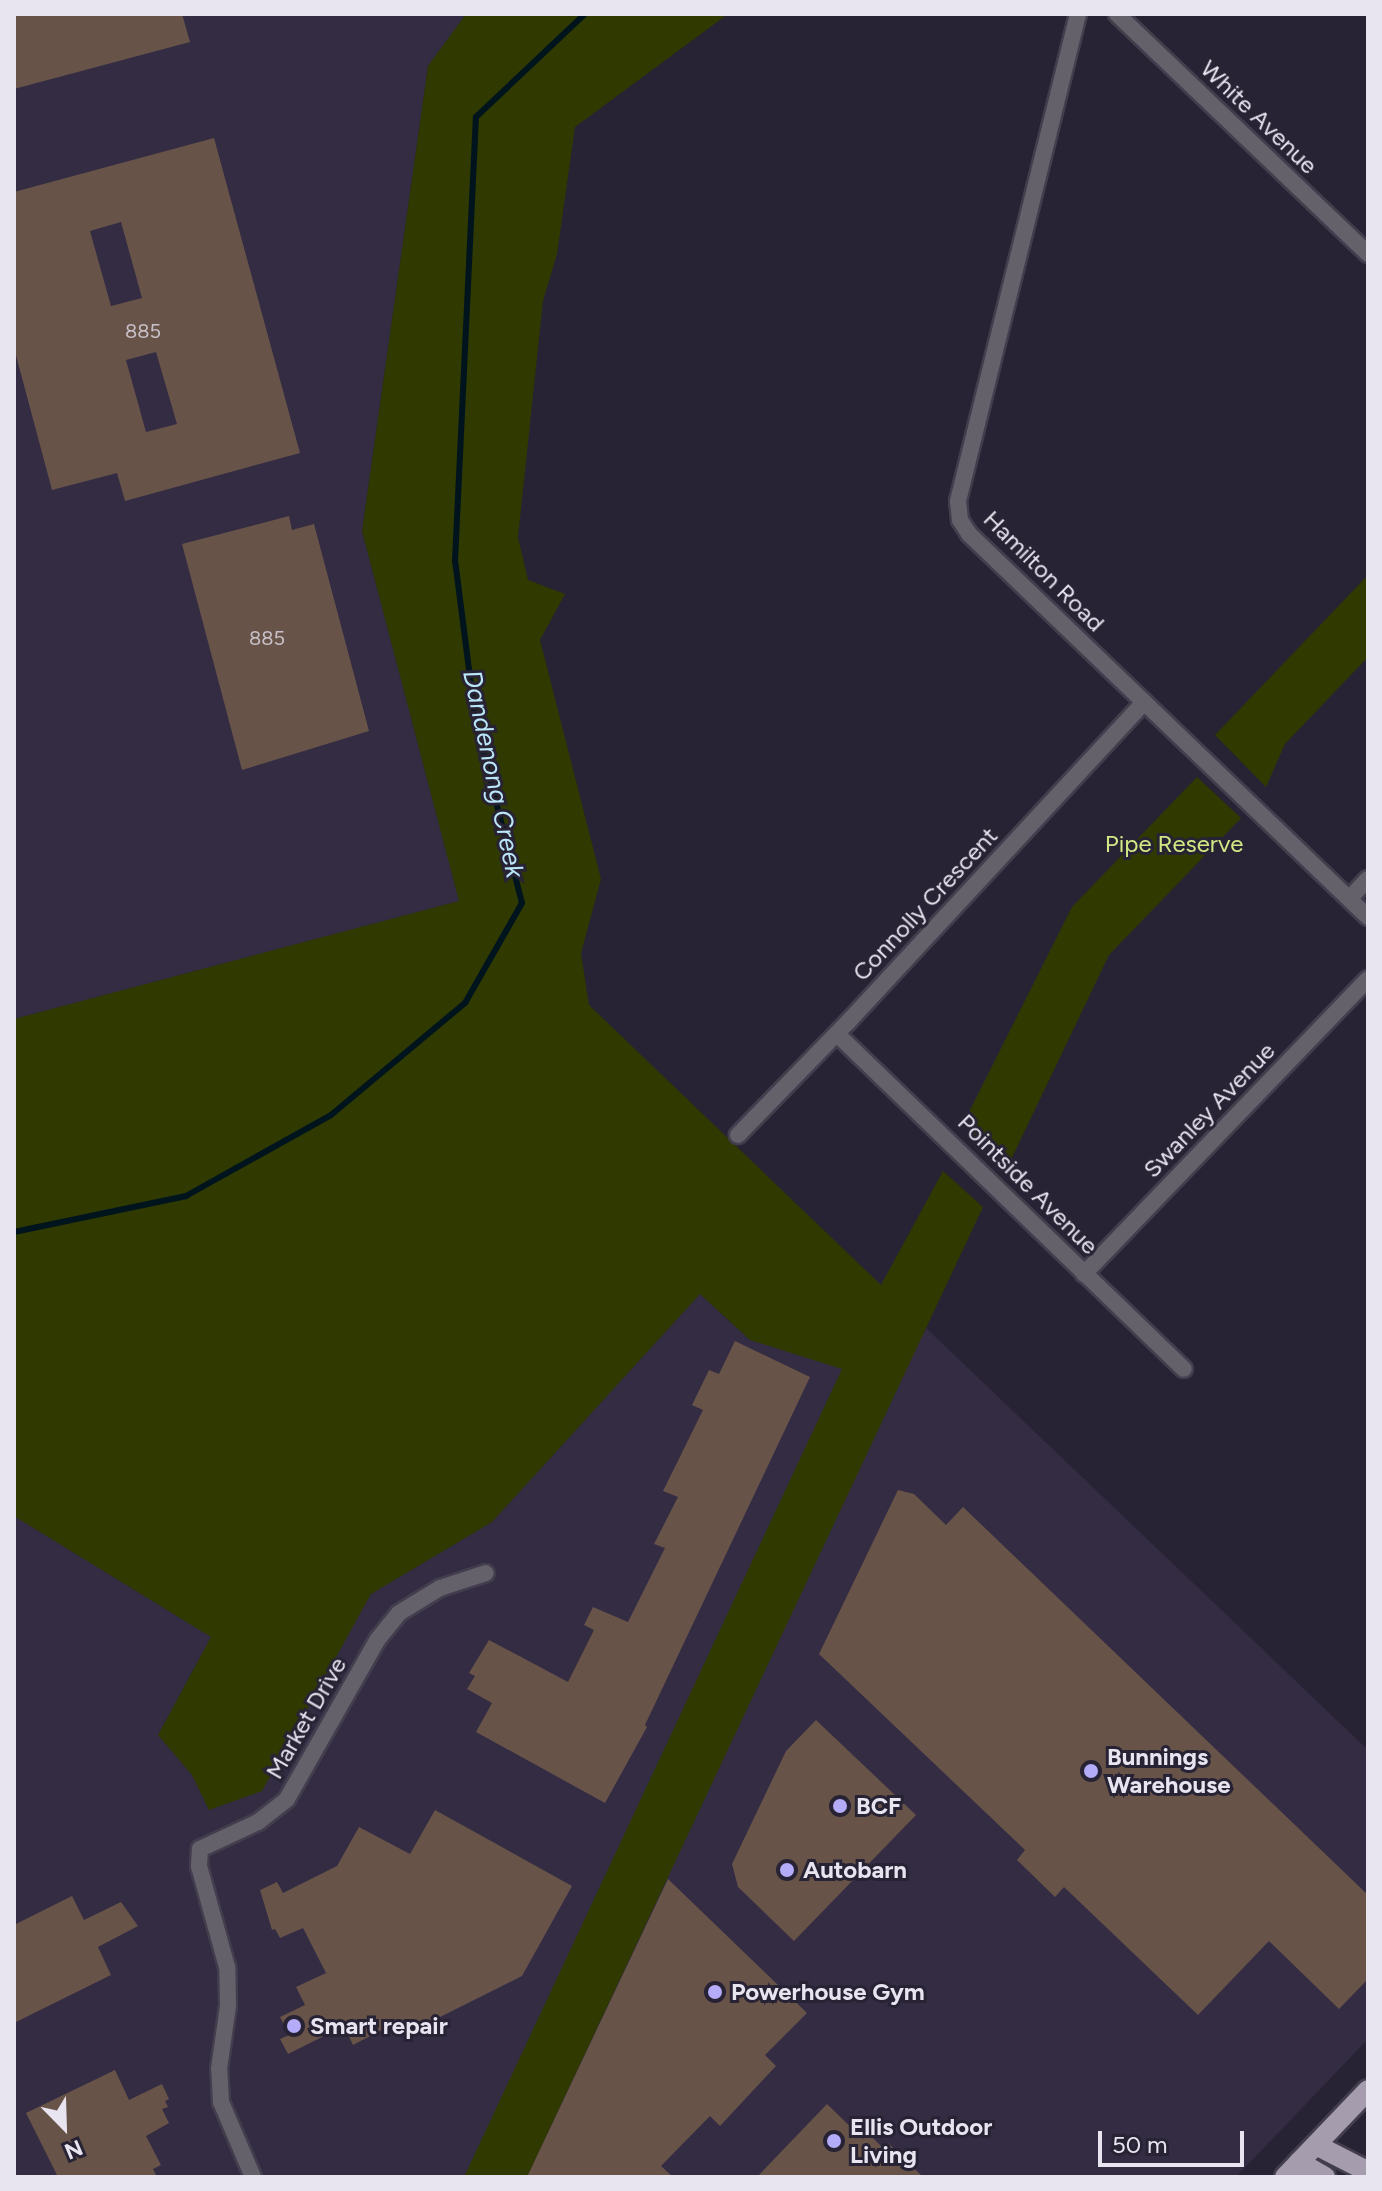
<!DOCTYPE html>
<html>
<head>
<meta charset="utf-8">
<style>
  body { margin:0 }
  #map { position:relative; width:1382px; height:2191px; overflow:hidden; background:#282334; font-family:Figtree,sans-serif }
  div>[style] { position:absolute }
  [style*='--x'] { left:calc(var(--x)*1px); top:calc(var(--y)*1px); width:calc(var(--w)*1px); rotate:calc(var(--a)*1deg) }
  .built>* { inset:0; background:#332c43 }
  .green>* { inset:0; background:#2f3900 }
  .stream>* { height:6px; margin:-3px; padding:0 3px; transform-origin:3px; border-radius:3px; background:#00141d }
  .building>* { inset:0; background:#685349 }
  .roads { filter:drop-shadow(2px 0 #433e4e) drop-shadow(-2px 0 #433e4e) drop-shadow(0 2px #433e4e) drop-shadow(0 -2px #433e4e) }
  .street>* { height:16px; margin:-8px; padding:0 8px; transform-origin:8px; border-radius:8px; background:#65616a }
  .primary>* { height:20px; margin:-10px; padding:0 10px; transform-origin:10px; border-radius:10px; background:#a59cae }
  .dots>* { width:22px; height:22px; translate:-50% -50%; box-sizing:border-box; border:4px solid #282334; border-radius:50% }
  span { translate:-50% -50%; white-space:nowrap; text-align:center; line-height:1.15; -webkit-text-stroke:6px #282334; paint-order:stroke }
  .number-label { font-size:20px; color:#c8c0c7 }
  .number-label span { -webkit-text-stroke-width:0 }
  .street-label { font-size:24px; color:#e8e5f1 }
  .park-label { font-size:24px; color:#d1e885 }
  .poi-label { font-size:24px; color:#e8e5f1; font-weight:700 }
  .left { translate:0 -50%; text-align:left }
  .water-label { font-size:26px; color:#bbe6f8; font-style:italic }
  .frame { position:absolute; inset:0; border:16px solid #e8e5f1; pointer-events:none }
  .north { position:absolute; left:24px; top:2087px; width:80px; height:80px; -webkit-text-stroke:6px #282334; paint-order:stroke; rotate:157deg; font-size:22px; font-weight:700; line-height:32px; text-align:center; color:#e8e5f1 }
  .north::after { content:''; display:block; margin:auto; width:28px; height:36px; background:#e8e5f1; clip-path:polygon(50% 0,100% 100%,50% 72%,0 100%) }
  .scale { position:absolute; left:1098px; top:2131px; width:146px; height:36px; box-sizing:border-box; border:4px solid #e8e5f1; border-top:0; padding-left:10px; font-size:24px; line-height:28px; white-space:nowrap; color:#e8e5f1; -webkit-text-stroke:6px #282334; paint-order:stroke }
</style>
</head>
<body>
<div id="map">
  <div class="built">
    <div style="clip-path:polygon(14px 14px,466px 14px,428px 66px,362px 531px,459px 901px,14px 1019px)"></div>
    <div style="clip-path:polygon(881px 1285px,1368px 1750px,1368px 2039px,1236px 2177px,14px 2177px,14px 1516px,211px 1637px,158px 1735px,192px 1775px,209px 1810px,371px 1594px,492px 1522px,700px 1294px,750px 1340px)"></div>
  </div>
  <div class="green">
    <div style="clip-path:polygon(466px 14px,728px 14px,575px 127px,557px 254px,543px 301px,518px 537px,528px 580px,565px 594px,540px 640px,601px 879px,581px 953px,589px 1005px,881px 1285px,943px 1171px,983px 1207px,527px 2177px,464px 2177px,842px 1369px,750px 1340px,700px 1294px,492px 1522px,371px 1594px,262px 1791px,209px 1810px,192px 1775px,158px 1735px,211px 1637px,14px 1516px,14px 1019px,459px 901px,362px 531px,428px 66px)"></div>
    <div style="clip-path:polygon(1368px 575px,1368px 657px,1285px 744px,1266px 787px,1215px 735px)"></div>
    <div style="clip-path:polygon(1197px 777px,1241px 818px,1109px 955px,1008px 1166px,963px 1124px,1072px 907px)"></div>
  </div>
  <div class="stream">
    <div style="--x:14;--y:1232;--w:176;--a:-11.8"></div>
    <div style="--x:186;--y:1196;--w:166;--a:-29.2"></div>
    <div style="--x:331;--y:1115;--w:175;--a:-39.9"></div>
    <div style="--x:465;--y:1003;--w:115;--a:-60.3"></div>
    <div style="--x:522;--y:903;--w:185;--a:-104.4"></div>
    <div style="--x:476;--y:724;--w:164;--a:-97.3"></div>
    <div style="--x:455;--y:561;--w:444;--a:-87.3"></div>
    <div style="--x:476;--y:117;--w:150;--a:-43.4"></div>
  </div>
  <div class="building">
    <div style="clip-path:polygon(14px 14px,182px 14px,190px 42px,14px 89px)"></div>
    <div style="clip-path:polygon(evenodd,214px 138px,300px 453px,125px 501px,117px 473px,52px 490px,14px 348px,14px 192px,214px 138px,121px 222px,142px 298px,111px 306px,90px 231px,121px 222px,214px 138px,156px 352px,177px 424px,146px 432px,126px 360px,156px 352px)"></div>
    <div style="clip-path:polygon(289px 516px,292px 530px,314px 524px,369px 731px,242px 770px,182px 544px)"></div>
    <div style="clip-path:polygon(735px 1341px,810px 1377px,645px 1725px,647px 1727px,605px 1803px,476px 1732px,492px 1703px,467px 1689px,475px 1676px,469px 1673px,489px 1640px,568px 1682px,594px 1630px,584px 1625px,593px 1607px,628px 1622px,665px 1548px,654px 1544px,678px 1497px,663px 1491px,703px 1410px,692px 1405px,709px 1370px,719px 1374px)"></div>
    <div style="clip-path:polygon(898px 1490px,914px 1494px,946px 1525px,963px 1507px,1368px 1895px,1368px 1979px,1339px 2009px,1269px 1941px,1198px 2015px,1064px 1887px,1055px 1897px,1017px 1860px,1025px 1850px,819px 1654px)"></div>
    <div style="clip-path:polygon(816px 1720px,916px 1815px,794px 1941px,738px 1887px,732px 1864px,786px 1751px)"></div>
    <div style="clip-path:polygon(435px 1810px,572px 1886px,522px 1976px,404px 2035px,397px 2022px,353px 2045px,344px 2026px,288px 2054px,280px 2039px,289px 2035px,280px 2017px,305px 2005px,296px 1987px,326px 1973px,303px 1928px,280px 1938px,275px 1929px,272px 1930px,260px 1890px,277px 1882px,283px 1893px,337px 1866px,359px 1827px,410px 1854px)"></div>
    <div style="clip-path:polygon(668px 1879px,807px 2013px,765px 2055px,776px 2066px,720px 2126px,710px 2116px,661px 2166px,673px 2177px,527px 2177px)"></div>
    <div style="clip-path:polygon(72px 1896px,84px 1920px,121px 1902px,138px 1926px,98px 1947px,111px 1975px,14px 2023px,14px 1925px)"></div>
    <div style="clip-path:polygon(115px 2070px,129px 2100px,162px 2084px,169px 2099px,165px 2101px,168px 2107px,162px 2109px,169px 2123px,146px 2136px,161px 2165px,153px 2169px,157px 2177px,58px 2177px,26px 2113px)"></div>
    <div style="clip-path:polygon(827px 2104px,863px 2139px,868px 2133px,883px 2148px,888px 2143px,923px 2177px,757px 2177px)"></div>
  </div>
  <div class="roads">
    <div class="street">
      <div style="--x:1078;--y:14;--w:502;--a:103.84"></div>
      <div style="--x:958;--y:501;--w:19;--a:84"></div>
      <div style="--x:960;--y:520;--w:17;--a:57"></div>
      <div style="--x:969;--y:534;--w:553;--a:43.83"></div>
      <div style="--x:1117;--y:14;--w:347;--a:43.7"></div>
      <div style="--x:1350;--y:898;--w:26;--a:-47"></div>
      <div style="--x:837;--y:1034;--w:482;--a:44"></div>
      <div style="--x:738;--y:1135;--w:158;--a:-45.8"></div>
      <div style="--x:848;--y:1022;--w:436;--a:-47.2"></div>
      <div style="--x:1084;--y:1274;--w:409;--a:-46.1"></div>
      <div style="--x:253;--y:2177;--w:82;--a:-113.1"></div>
      <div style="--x:221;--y:2102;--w:33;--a:-93"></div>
      <div style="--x:219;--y:2069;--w:64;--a:-81.9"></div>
      <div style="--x:228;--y:2006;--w:39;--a:-91"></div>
      <div style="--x:227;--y:1967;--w:105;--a:-105.5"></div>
      <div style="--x:199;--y:1866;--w:17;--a:-87"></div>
      <div style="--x:200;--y:1849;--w:64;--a:-25"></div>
      <div style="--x:258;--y:1822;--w:37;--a:-38"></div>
      <div style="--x:287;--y:1799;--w:184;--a:-60.4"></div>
      <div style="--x:378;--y:1639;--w:33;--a:-51"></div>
      <div style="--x:399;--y:1613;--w:48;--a:-31.4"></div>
      <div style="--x:440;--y:1588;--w:48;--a:-18.1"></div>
    </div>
    <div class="primary">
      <div style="--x:1316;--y:2145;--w:51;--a:27.1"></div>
      <div style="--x:1299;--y:2162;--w:30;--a:30"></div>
      <div style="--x:1285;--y:2177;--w:120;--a:-46.3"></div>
    </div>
  </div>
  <div class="dots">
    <div style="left:1091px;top:1771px;background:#b4acf9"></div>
    <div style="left:840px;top:1806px;background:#b4acf9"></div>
    <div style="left:787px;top:1870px;background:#b4acf9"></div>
    <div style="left:715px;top:1992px;background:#b4acf9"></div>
    <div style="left:294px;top:2026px;background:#b4acf9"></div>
    <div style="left:834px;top:2141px;background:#b4acf9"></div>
  </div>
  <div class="number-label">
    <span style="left:143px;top:331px">885</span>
    <span style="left:267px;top:638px">885</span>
  </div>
  <div class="street-label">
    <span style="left:1259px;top:117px;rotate:44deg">White Avenue</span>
    <span style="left:1044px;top:571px;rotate:45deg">Hamilton Road</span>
    <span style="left:925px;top:904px;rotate:-47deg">Connolly Crescent</span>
    <span style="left:1209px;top:1110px;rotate:-46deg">Swanley Avenue</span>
    <span style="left:1028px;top:1184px;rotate:45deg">Pointside Avenue</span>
    <span style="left:306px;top:1718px;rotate:-60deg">Market Drive</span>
  </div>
  <div class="park-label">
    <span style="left:1174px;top:844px">Pipe Reserve</span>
  </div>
  <div class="poi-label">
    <span class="left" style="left:1107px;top:1771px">Bunnings<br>Warehouse</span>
    <span class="left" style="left:856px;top:1806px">BCF</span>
    <span class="left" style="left:803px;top:1870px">Autobarn</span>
    <span class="left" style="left:731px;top:1992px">Powerhouse Gym</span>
    <span class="left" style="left:310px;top:2026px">Smart repair</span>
    <span class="left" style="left:850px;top:2141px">Ellis Outdoor<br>Living</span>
  </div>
  <div class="water-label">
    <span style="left:493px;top:774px;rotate:78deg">Dandenong Creek</span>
  </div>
  <div class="frame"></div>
  <div class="north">N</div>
  <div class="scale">50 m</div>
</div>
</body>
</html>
